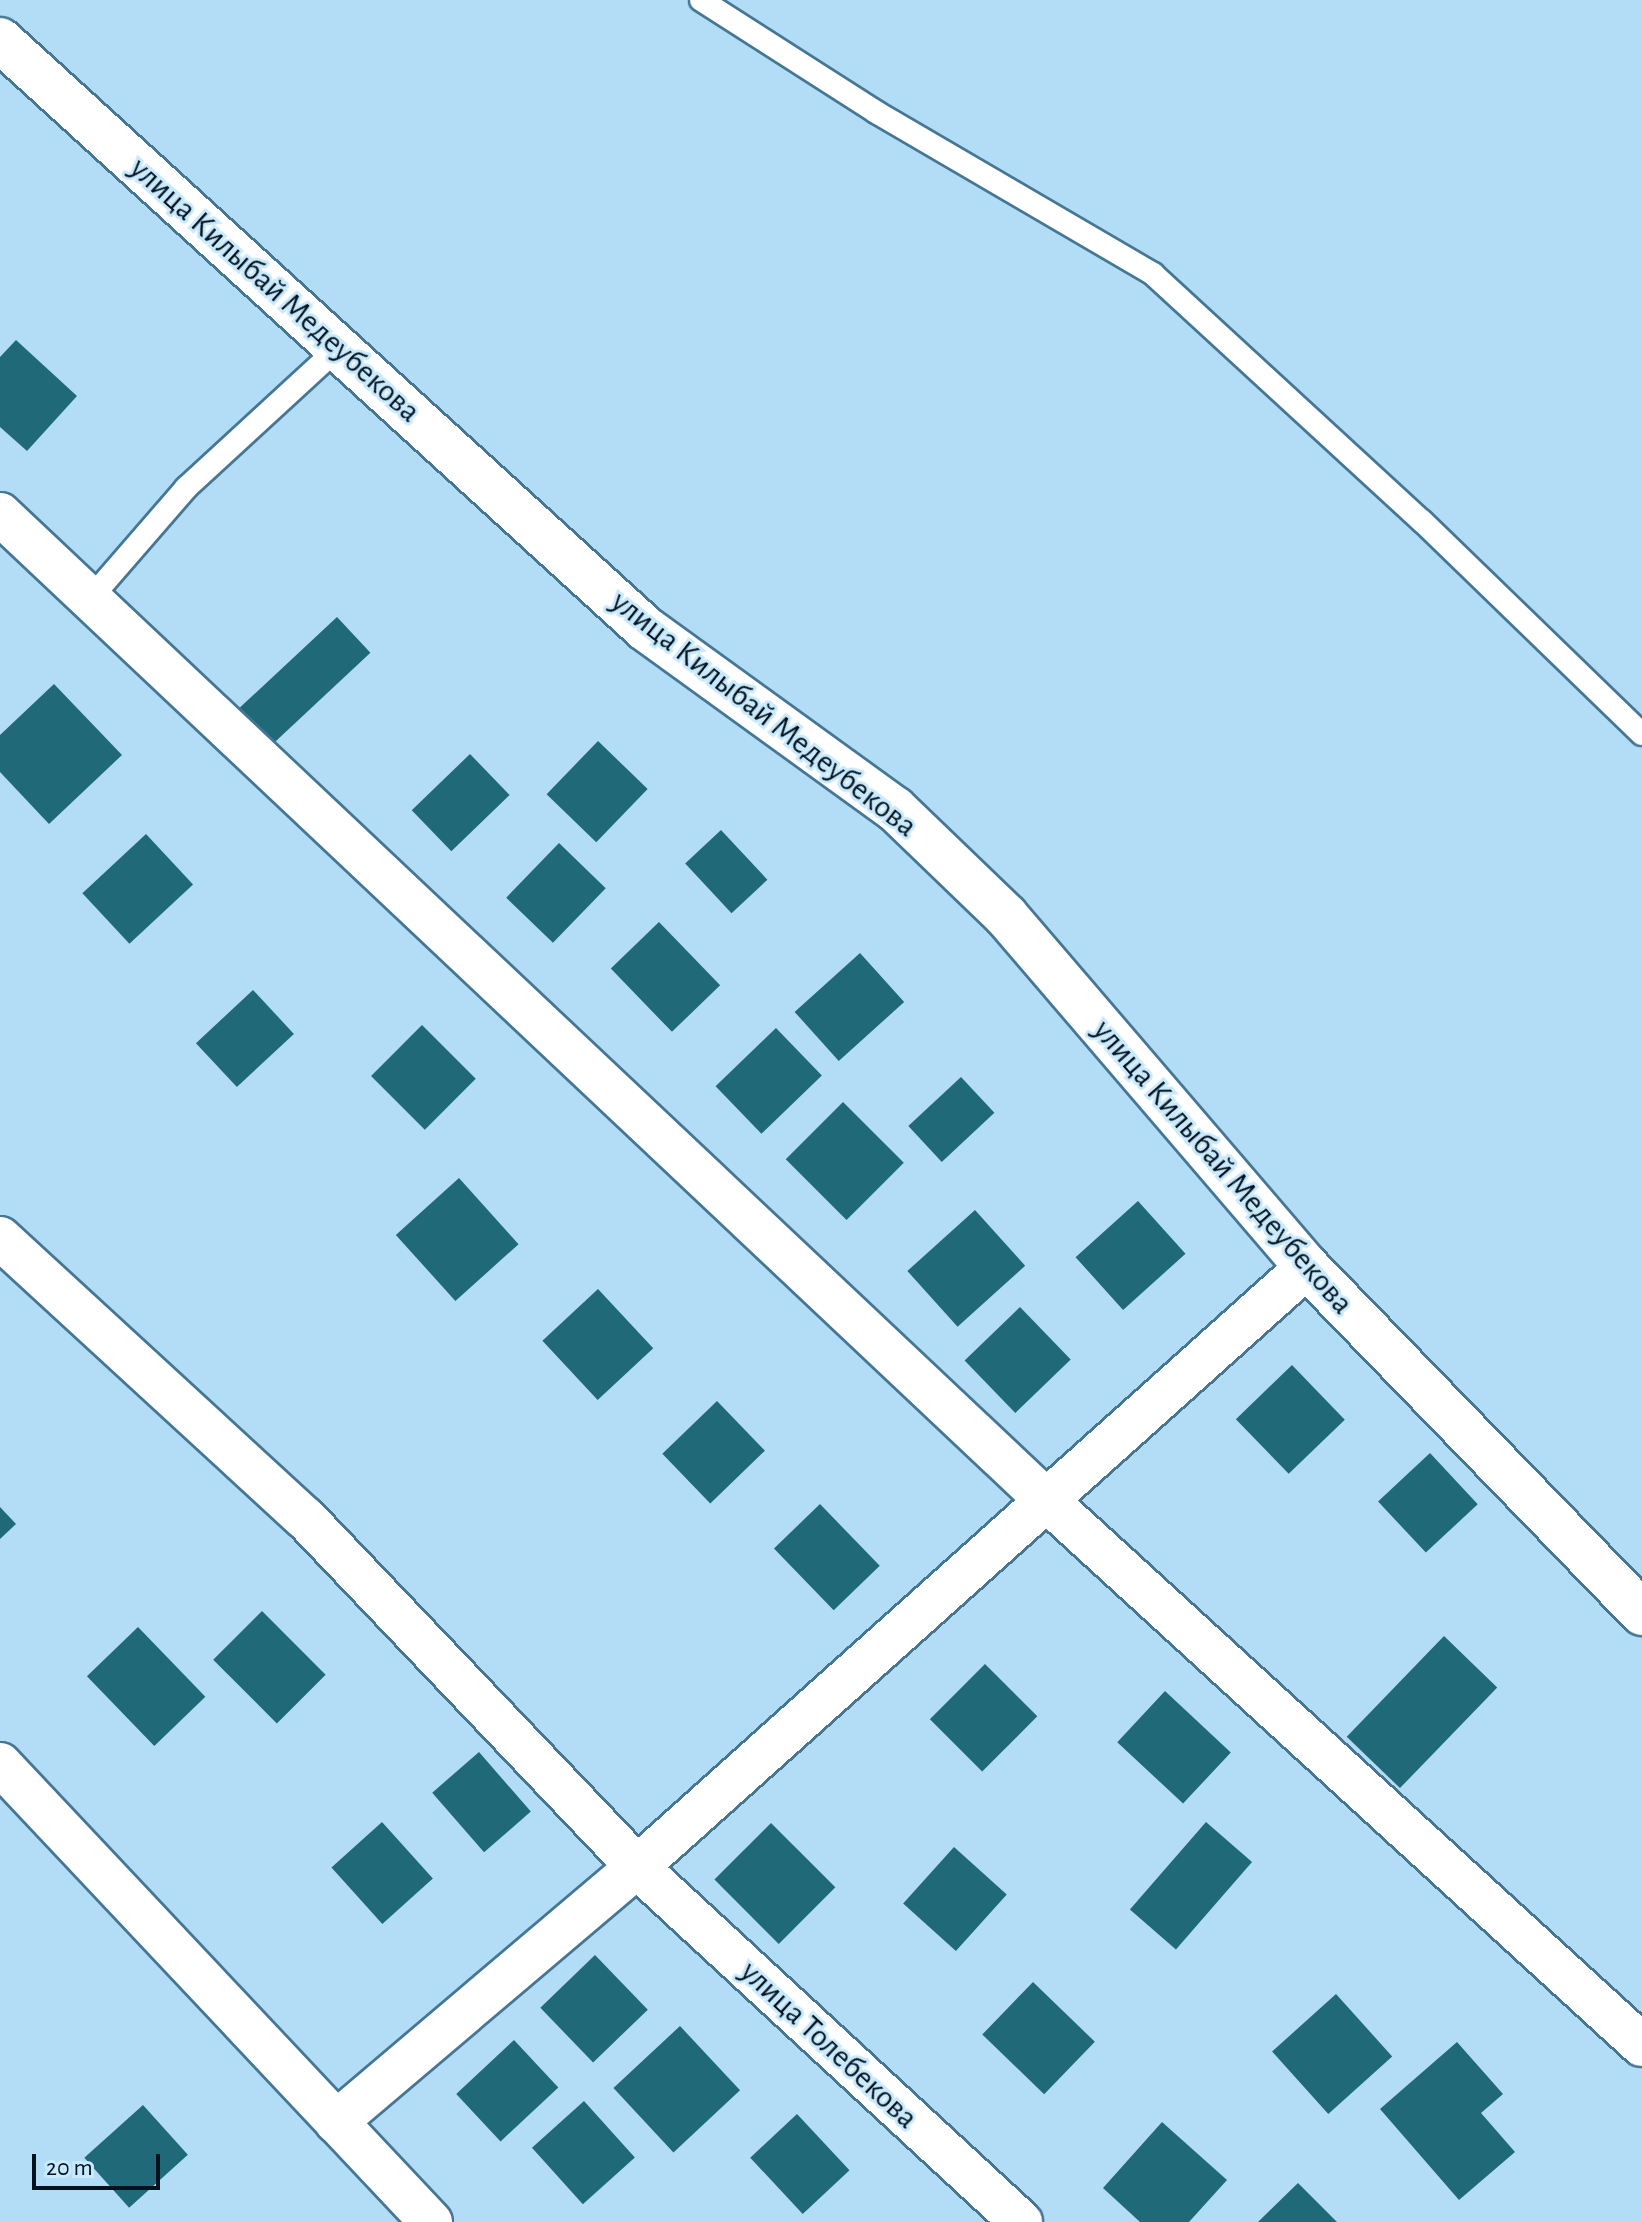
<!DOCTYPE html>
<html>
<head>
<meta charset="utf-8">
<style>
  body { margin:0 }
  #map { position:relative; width:1642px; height:2222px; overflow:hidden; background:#b3ddf7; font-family:"Alegreya Sans",sans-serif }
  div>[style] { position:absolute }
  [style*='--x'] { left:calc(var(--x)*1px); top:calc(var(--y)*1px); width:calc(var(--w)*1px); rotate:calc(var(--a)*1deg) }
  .building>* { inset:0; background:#206979; transform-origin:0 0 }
  .roads { filter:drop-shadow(2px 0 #457795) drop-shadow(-2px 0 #457795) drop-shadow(0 2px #457795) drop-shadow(0 -2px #457795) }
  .service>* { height:22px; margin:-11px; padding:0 11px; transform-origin:11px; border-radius:11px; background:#fff }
  .minor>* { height:42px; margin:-21px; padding:0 21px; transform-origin:21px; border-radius:21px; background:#fff }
  .secondary>* { height:44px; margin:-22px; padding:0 22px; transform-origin:22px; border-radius:22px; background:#fff }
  span { translate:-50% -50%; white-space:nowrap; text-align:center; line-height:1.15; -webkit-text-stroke:6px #c9e9fd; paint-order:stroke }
  .street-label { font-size:32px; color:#00121d }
  .scale { position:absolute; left:32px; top:2154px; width:128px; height:36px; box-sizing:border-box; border:4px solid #00121d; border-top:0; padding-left:10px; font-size:24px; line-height:28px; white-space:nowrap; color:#00121d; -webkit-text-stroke:6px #c9e9fd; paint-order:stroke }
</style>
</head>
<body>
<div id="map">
  <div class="building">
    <div style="clip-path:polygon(16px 340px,77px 396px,27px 451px,0 427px,0 357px)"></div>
    <div style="left:337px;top:617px;width:49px;height:135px;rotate:47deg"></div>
    <div style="clip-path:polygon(54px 684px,122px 755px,49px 824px,0 772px,0 735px)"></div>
    <div style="left:598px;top:741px;width:69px;height:74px;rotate:44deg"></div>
    <div style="left:470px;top:754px;width:57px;height:81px;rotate:46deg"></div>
    <div style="left:721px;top:830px;width:68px;height:49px;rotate:47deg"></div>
    <div style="left:146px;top:834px;width:69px;height:87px;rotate:47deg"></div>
    <div style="left:559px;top:843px;width:65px;height:76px;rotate:44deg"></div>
    <div style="left:659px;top:922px;width:88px;height:67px;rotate:46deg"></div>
    <div style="left:860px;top:953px;width:66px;height:88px;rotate:48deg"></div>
    <div style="left:253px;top:990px;width:60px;height:78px;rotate:47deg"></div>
    <div style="left:422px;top:1025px;width:76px;height:72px;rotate:45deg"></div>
    <div style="left:776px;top:1028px;width:66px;height:84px;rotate:46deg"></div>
    <div style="left:961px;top:1077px;width:49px;height:72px;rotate:47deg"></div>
    <div style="left:843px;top:1102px;width:86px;height:81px;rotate:45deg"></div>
    <div style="left:459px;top:1178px;width:89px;height:85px;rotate:48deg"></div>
    <div style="left:1138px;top:1201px;width:71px;height:84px;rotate:48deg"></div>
    <div style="left:975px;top:1210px;width:75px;height:91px;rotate:48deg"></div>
    <div style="left:598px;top:1289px;width:81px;height:76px;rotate:47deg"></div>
    <div style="left:1020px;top:1307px;width:73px;height:77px;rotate:46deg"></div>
    <div style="left:1292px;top:1365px;width:76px;height:78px;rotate:46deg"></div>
    <div style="left:717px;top:1401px;width:69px;height:76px;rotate:46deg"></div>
    <div style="left:1430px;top:1453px;width:70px;height:71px;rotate:47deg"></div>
    <div style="left:820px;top:1504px;width:86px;height:64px;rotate:46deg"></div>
    <div style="clip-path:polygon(0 1507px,16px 1524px,0 1539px)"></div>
    <div style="left:262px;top:1611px;width:90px;height:69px;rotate:45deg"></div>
    <div style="left:138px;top:1627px;width:97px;height:71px;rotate:46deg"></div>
    <div style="left:1444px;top:1636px;width:74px;height:140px;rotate:44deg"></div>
    <div style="left:985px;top:1664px;width:74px;height:78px;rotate:45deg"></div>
    <div style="left:1165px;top:1691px;width:90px;height:70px;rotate:43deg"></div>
    <div style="left:479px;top:1752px;width:79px;height:62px;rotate:49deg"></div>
    <div style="left:382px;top:1822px;width:76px;height:68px;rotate:48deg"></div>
    <div style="left:1206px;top:1822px;width:61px;height:116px;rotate:41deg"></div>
    <div style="left:771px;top:1823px;width:91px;height:80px;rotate:45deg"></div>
    <div style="left:954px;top:1847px;width:71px;height:76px;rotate:42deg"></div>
    <div style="left:595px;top:1955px;width:76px;height:76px;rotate:46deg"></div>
    <div style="left:1033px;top:1982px;width:86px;height:73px;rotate:44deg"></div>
    <div style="left:1336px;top:1994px;width:84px;height:86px;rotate:48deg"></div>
    <div style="left:680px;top:2026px;width:88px;height:91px;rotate:47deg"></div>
    <div style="left:514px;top:2040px;width:65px;height:79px;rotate:47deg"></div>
    <div style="clip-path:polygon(1457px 2042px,1503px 2094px,1481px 2113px,1515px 2152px,1459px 2200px,1380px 2109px)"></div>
    <div style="left:584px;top:2101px;width:76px;height:70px;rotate:48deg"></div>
    <div style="left:143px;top:2105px;width:67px;height:79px;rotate:48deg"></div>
    <div style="left:797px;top:2114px;width:77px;height:64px;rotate:47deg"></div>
    <div style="clip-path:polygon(1162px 2122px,1227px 2180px,1189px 2222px,1140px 2222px,1103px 2188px)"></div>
    <div style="clip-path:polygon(1298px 2183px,1337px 2222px,1258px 2222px)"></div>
  </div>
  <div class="roads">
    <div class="service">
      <div style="--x:701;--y:0;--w:208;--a:32.6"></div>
      <div style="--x:876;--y:112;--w:321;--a:30.3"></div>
      <div style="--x:1153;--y:274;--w:365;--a:42.6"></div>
      <div style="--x:1422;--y:521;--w:306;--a:44.1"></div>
      <div style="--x:90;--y:599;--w:147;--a:-49.1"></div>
      <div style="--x:186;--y:488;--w:207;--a:-42.6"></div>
    </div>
    <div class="minor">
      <div style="--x:0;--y:514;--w:1436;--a:43.31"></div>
      <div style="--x:1045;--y:1499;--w:809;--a:42.45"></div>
      <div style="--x:0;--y:1238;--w:414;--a:42.6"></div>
      <div style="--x:305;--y:1518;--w:482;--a:46.4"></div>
      <div style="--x:637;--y:1867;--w:523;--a:42.75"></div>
      <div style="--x:0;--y:1764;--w:629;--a:46.74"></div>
      <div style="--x:336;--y:2122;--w:394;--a:-40.3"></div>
      <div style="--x:637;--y:1867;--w:899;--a:-41.85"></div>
    </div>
    <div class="secondary">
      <div style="--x:0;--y:40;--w:874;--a:42.36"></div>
      <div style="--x:646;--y:629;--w:307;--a:35.9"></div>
      <div style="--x:895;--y:809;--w:154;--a:43.9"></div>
      <div style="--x:1006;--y:916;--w:462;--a:49.4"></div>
      <div style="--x:1307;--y:1267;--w:482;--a:45.9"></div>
    </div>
  </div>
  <div class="street-label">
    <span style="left:275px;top:290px;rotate:42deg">улица Килыбай Медеубекова</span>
    <span style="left:764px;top:714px;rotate:38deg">улица Килыбай Медеубекова</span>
    <span style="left:1223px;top:1167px;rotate:49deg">улица Килыбай Медеубекова</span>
    <span style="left:829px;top:2045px;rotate:43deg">улица Толебекова</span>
  </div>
  <div class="scale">20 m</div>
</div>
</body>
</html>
